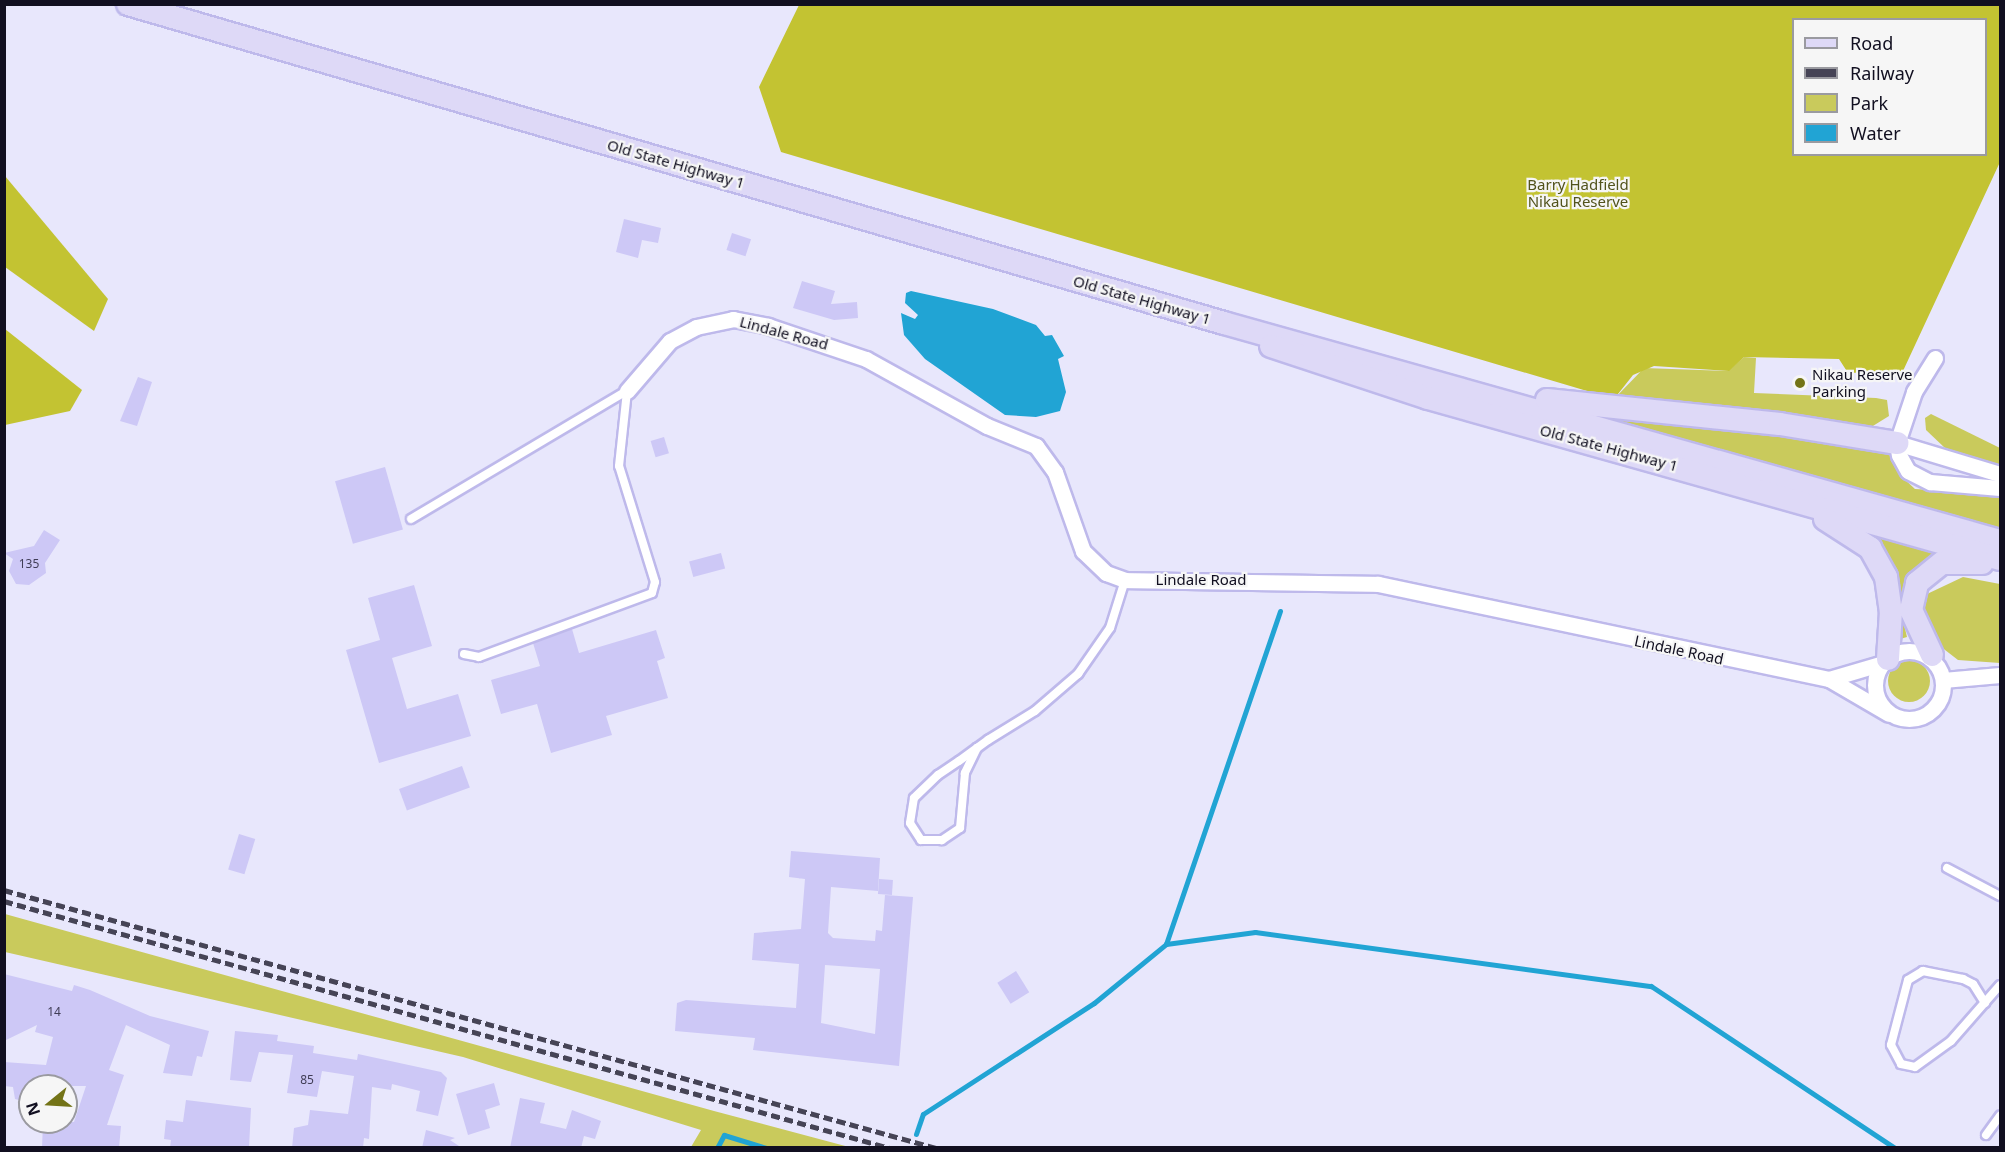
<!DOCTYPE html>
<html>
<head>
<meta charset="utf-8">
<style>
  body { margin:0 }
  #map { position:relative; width:2005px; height:1152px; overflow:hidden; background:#e8e7fc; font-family:"Noto Sans",sans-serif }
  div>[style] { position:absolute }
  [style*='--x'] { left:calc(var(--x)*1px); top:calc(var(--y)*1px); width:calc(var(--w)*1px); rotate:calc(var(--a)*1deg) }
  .green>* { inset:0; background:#c9ca5c }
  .round { border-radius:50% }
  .forest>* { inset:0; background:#c3c332 }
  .water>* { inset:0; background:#21a4d4 }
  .stream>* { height:5px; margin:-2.5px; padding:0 2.5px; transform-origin:2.5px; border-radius:2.5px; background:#21a4d4 }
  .building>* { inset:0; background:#cdc8f6; transform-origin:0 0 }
  .roads { filter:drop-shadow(2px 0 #beb9eb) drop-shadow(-2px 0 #beb9eb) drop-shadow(0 2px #beb9eb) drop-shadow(0 -2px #beb9eb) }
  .service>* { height:8px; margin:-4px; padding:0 4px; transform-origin:4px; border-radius:4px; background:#fff }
  .minor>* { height:15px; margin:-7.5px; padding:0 7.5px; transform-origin:7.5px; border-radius:7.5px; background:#fff }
  .minor>.ring { margin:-7.5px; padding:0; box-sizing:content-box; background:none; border:15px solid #fff; border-radius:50% }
  .secondary>* { height:22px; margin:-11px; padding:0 11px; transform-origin:11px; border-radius:11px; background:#ded9f7 }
  .rail>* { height:4.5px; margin-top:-2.25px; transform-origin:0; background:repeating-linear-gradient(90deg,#464456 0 9px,transparent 0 13.5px) }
  .dots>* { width:16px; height:16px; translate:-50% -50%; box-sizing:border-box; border:3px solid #f6f6f6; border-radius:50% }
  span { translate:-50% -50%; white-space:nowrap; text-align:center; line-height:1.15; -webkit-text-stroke:4.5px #f6f6f6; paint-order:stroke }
  .number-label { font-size:12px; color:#403d56 }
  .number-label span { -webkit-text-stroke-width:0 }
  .street-label { font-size:15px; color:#110f20 }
  .park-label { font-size:15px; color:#52531c }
  .poi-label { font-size:15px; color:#110f20 }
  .left { translate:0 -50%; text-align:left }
  .frame { position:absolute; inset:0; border:6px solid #110f20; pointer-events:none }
  .legend { position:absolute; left:1792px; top:18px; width:195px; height:138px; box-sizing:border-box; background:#f6f6f6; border:2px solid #9a9aa0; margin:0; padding:8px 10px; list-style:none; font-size:18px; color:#110f20 }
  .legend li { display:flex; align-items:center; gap:12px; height:30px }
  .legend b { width:30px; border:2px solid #9a9aa0 }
  .north { position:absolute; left:18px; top:1074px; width:60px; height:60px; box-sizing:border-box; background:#f6f6f6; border:2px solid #9a9aa0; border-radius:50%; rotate:252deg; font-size:16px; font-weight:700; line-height:24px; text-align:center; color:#110f20 }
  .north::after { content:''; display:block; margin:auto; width:21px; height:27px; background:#737317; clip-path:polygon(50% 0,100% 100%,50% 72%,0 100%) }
</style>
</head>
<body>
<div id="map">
  <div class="green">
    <div style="clip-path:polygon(1744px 357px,1756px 358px,1754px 393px,1876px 398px,1887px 400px,1889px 416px,1868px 429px,1614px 399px,1644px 368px,1728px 371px)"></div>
    <div style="clip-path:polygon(1931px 414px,2000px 448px,2000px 465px,1946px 449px,1926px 430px,1925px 418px)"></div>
    <div style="clip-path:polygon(1615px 416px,1785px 430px,1887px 450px,1901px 476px,1915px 489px,2000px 494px,2000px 531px,1613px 421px)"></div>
    <div style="clip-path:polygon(1878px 538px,1938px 554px,1907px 578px,1902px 616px,1907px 637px,1900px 639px)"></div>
    <div style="clip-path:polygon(1963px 577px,2000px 584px,2000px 663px,1958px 660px,1927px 636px,1921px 614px,1927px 594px)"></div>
    <div class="round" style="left:1888px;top:660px;width:42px;height:42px"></div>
    <div style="clip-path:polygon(5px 914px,714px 1111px,849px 1147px,691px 1147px,701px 1130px,463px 1057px,5px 952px)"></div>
  </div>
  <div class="forest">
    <div style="clip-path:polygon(evenodd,799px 5px,2000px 5px,2000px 162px,1903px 371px,1848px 373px,1839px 359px,1744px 357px,1729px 371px,1654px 366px,1633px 375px,1614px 399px,781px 152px,759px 87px,799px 5px,1794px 20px,1986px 20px,1986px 154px,1794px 154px,1794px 20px)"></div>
    <div style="clip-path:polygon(5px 176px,108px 299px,94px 331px,5px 267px)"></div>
    <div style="clip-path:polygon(5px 329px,82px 390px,70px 411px,5px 425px)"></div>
  </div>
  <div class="water">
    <div style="clip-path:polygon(911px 291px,993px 309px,1036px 325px,1045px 336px,1052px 335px,1064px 356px,1058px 359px,1066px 392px,1060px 411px,1036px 417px,1005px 415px,925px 359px,904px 335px,901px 313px,915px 319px,918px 315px,905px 303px,906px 293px)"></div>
  </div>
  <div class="stream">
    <div style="--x:1166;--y:944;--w:352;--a:-71.1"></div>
    <div style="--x:916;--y:1134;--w:21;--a:-71"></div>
    <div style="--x:923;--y:1114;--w:204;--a:-33"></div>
    <div style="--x:1094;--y:1003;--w:93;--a:-39.3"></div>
    <div style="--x:1166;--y:944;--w:90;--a:-7.7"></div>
    <div style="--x:1255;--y:932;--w:400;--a:7.8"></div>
    <div style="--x:1651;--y:986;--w:293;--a:33.6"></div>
    <div style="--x:717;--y:1148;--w:15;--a:-62"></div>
    <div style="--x:724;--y:1135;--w:44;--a:17.2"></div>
  </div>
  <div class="building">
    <div style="clip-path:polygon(624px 219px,661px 228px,658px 243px,642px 240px,638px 258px,616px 252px)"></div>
    <div style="left:732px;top:233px;width:20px;height:18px;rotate:18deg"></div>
    <div style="clip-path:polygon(802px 281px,835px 291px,831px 304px,857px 302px,858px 318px,834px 320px,793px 308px)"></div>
    <div style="clip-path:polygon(138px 377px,152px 382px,137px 426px,120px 421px)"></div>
    <div style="left:664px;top:437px;width:17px;height:14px;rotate:73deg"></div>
    <div style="left:385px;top:467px;width:65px;height:52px;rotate:74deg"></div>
    <div style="clip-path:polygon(44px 530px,60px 540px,45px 563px,46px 573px,29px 585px,16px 584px,9px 571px,13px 559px,4px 553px,34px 546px)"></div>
    <div style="left:721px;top:553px;width:16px;height:33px;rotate:75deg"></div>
    <div style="clip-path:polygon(414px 585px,432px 646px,392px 658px,407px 709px,458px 694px,471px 736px,379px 763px,346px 650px,380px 640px,368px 598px)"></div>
    <div style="clip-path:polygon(572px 629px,579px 653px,656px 630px,665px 658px,657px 661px,668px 698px,606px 716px,612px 735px,551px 753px,537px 704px,501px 714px,491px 680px,540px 666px,533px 643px)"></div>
    <div style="left:462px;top:766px;width:23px;height:67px;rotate:70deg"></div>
    <div style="left:239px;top:834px;width:17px;height:37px;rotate:17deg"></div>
    <div style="clip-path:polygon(evenodd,791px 851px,880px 858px,878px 891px,831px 887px,828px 933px,833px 938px,875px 941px,876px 930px,882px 931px,885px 895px,913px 897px,899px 1066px,753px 1050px,755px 1038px,675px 1031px,677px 1003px,686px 1000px,796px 1008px,799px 964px,752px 960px,754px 933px,801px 929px,805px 879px,789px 877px,791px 851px,825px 965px,880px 969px,875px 1034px,821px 1023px,825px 965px)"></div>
    <div style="left:879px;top:879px;width:14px;height:15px;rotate:4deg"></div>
    <div style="left:1016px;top:971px;width:25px;height:22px;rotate:58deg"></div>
    <div style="clip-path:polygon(4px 974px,72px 991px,74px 985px,90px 990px,150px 1016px,209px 1031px,202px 1057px,197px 1056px,192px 1076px,163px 1073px,170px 1045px,126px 1025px,109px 1070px,124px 1075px,107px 1125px,121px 1126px,119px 1148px,42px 1148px,43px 1122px,74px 1122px,86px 1086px,30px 1086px,30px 1103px,15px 1099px,13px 1087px,4px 1086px,4px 1062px,46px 1065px,53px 1037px,35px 1032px,37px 1025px,4px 1041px)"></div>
    <div style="clip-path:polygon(235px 1031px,278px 1035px,277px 1041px,314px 1046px,313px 1053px,357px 1060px,358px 1054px,441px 1072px,447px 1078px,438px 1116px,416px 1111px,420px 1091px,392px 1084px,391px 1090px,372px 1087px,369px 1139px,364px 1138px,363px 1148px,292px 1148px,294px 1128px,308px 1125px,310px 1110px,348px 1114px,354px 1076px,322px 1071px,317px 1097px,287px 1093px,293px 1055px,259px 1052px,251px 1082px,230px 1080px)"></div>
    <div style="clip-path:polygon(494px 1083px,500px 1105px,485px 1110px,490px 1128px,468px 1135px,456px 1094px)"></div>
    <div style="clip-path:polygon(520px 1098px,545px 1103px,540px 1123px,566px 1129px,572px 1110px,601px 1121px,595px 1139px,584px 1136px,581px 1148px,510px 1148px)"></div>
    <div style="clip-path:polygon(186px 1100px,251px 1108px,249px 1148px,170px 1148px,171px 1140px,164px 1139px,166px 1120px,183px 1122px)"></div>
    <div style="clip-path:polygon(426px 1130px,455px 1138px,450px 1140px,462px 1148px,422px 1148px)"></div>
  </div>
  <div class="roads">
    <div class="service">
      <div style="--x:411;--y:519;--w:251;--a:-30.7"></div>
      <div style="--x:464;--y:654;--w:15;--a:11"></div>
      <div style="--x:479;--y:657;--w:184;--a:-20.3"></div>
      <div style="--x:652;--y:593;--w:11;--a:-75"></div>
      <div style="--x:655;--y:582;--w:121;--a:-107.2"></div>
      <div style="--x:619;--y:466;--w:75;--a:-83.9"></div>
      <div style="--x:977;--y:748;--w:28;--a:116"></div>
      <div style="--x:965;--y:773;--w:55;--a:95.2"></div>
      <div style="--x:960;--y:828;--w:22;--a:146"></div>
      <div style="--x:942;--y:840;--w:21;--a:180"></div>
      <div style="--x:921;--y:840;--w:20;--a:-123"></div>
      <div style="--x:910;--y:823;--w:25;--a:-81"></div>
      <div style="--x:914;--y:798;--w:33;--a:-44"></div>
      <div style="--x:938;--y:775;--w:25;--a:-34"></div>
      <div style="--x:959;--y:761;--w:22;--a:-36"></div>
      <div style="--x:977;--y:748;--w:14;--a:-36"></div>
      <div style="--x:988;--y:740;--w:55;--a:-31.7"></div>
      <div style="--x:1035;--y:711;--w:57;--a:-40.7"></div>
      <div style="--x:1078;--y:674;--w:56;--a:-55.2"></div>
      <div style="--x:1110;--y:628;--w:50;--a:-72.6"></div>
      <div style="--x:1947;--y:868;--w:60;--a:27.8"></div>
      <div style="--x:1985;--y:1003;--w:22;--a:-122"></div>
      <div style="--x:1973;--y:984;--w:11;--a:-153"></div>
      <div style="--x:1963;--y:979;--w:41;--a:-168.7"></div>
      <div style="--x:1923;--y:971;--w:17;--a:149"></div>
      <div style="--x:1908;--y:980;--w:67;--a:104.7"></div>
      <div style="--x:1891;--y:1045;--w:21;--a:62"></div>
      <div style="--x:1901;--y:1064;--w:14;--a:12"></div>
      <div style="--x:1915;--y:1067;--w:44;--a:-35.8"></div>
      <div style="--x:1951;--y:1041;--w:74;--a:-48.8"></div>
      <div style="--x:1986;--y:1135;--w:24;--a:-54"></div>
    </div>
    <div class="minor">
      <div style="--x:1935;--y:358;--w:40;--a:122"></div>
      <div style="--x:1914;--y:392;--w:54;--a:108.4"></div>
      <div style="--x:1897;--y:443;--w:12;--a:81"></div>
      <div style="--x:1899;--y:455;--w:18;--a:61"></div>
      <div style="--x:1908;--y:471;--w:25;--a:27"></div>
      <div style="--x:1930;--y:482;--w:70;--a:4.9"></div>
      <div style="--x:627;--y:391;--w:66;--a:-49.3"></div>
      <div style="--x:670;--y:341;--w:30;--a:-28"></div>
      <div style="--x:696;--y:327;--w:38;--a:-12"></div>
      <div style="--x:733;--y:319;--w:36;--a:11"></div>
      <div style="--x:768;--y:326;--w:103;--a:18.6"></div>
      <div style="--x:866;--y:359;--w:138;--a:29"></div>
      <div style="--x:987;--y:426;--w:53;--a:22.2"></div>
      <div style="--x:1036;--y:446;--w:32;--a:54"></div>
      <div style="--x:1055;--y:472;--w:84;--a:70.5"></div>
      <div style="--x:1083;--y:551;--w:32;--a:44"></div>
      <div style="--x:1106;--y:573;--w:20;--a:20"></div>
      <div style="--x:1125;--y:580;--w:253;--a:0.9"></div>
      <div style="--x:1378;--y:584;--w:461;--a:11.9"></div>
      <div style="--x:1829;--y:679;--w:69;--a:30.3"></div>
      <div style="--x:1897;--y:443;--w:108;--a:16.8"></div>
      <div class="ring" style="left:1875px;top:651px;width:53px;height:53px"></div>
      <div style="--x:1829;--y:679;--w:56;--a:-16.5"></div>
      <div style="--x:1943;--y:680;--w:57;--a:-5"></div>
    </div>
    <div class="secondary">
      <div style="--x:128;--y:4;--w:1141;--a:16.23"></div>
      <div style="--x:1224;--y:323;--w:806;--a:15.69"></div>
      <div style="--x:1271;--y:346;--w:165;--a:18.3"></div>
      <div style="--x:1428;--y:398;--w:594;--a:15.72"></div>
      <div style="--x:1547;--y:400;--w:234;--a:5.9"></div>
      <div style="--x:1780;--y:424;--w:119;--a:9.2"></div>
      <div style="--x:1825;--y:519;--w:54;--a:32.8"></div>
      <div style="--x:1870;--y:548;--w:33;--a:61"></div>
      <div style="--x:1886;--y:577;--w:34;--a:82"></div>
      <div style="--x:1891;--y:611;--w:48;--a:93.6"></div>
      <div style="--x:1932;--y:655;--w:50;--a:-115"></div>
      <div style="--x:1911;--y:610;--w:28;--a:-77"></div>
      <div style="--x:1917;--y:583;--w:32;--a:-39"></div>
      <div style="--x:1942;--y:563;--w:40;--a:0"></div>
    </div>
  </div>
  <div class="rail">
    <div style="--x:4;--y:890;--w:967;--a:15.47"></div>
    <div style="--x:4;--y:901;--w:920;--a:15.58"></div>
  </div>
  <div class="dots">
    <div style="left:1800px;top:383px;background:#737317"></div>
  </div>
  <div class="number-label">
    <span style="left:29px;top:564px">135</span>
    <span style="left:54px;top:1012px">14</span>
    <span style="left:307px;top:1080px">85</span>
  </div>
  <div class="street-label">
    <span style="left:676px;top:164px;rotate:16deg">Old State Highway 1</span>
    <span style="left:1142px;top:300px;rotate:16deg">Old State Highway 1</span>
    <span style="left:784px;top:333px;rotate:15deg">Lindale Road</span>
    <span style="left:1609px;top:448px;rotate:15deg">Old State Highway 1</span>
    <span style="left:1201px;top:580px">Lindale Road</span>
    <span style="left:1679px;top:650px;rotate:12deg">Lindale Road</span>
  </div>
  <div class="park-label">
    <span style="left:1578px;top:193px">Barry Hadfield<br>Nikau Reserve</span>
  </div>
  <div class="poi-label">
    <span class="left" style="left:1812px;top:383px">Nikau Reserve<br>Parking</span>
  </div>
  <div class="frame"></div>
  <ul class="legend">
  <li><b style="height:8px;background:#ded9f7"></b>Road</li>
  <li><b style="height:8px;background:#464456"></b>Railway</li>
  <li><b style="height:16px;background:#c9ca5c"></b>Park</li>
  <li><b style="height:16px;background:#21a4d4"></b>Water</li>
  </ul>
  <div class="north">N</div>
</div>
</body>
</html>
